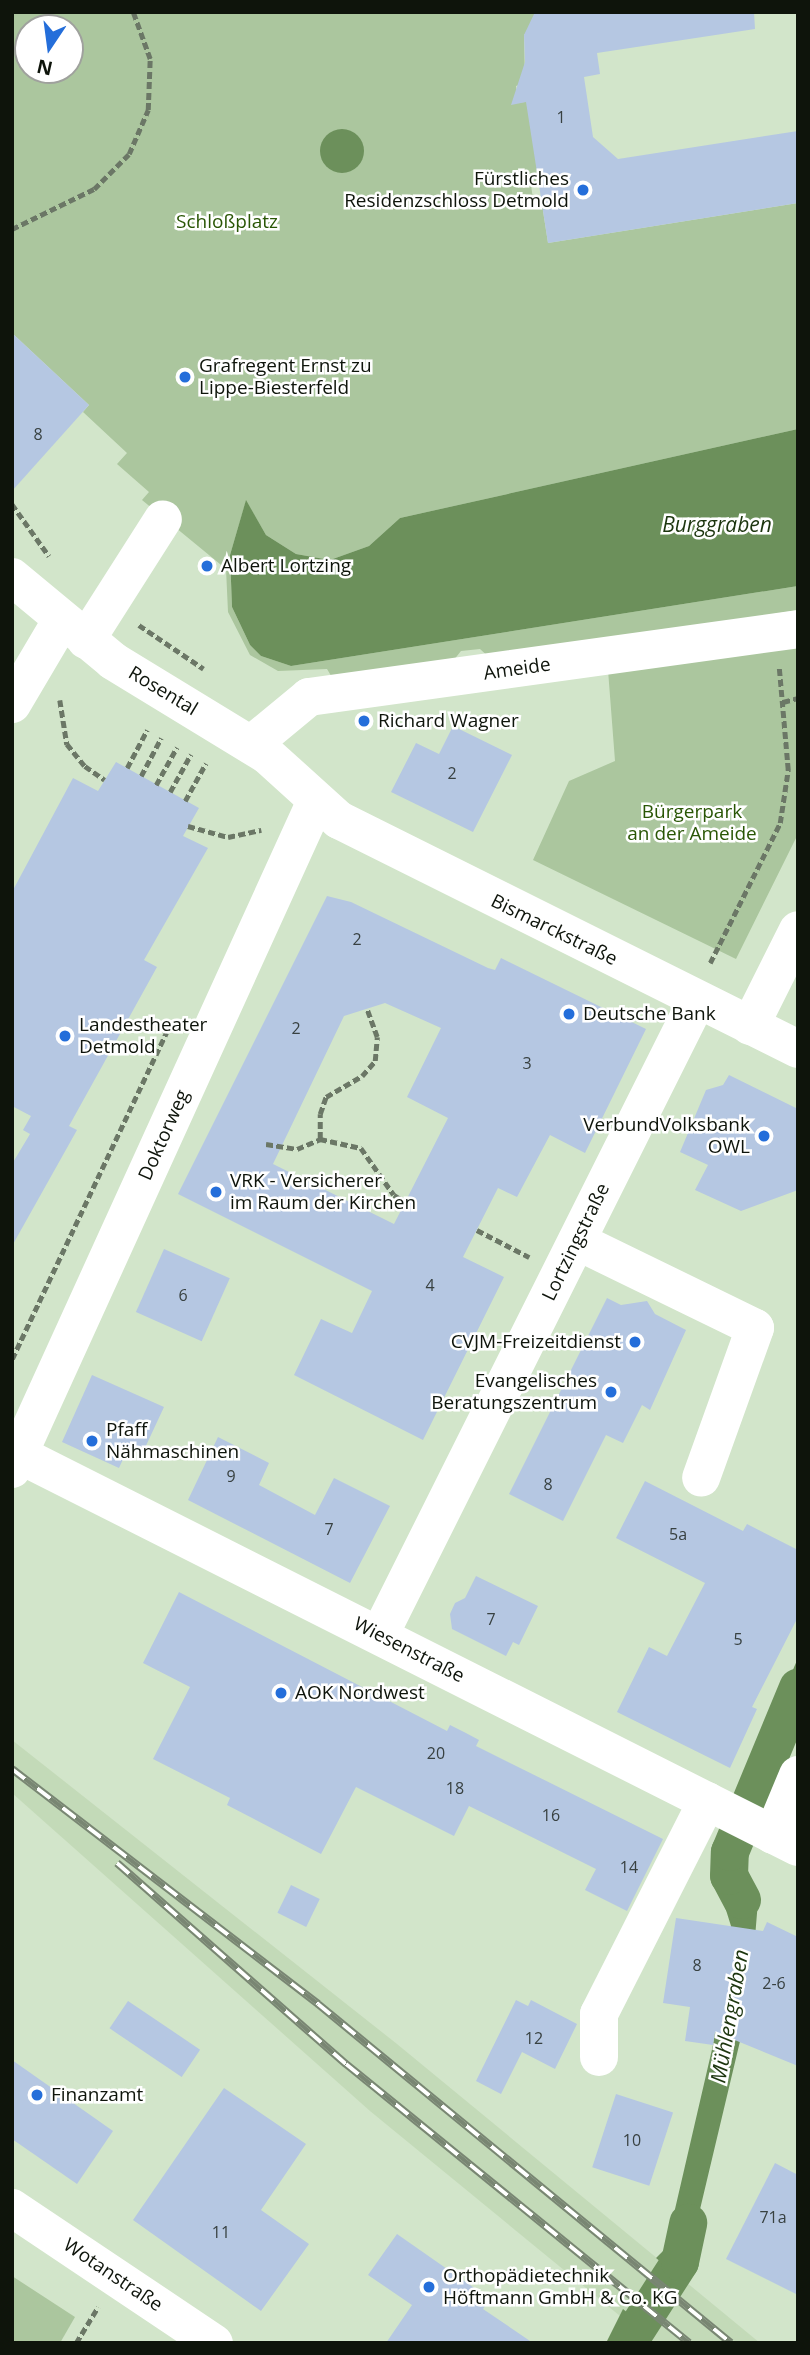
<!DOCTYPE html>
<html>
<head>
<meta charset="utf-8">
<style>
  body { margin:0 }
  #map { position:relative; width:810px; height:2355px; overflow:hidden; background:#d2e5ca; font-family:"Open Sans",sans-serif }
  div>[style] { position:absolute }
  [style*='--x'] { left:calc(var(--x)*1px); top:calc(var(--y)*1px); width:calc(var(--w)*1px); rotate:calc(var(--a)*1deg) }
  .built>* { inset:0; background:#c3dab8 }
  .green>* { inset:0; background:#abc69e }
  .water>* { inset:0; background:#6c905b }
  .round { border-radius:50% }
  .canal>* { height:38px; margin:-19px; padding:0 19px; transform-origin:19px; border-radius:19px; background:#6c905b }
  .building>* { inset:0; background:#b5c7e2; transform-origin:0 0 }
  .path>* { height:4.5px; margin-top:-2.25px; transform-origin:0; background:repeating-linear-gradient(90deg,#6b7766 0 7px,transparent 0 10.5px) }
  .minor>* { height:38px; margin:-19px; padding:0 19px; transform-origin:19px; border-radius:19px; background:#fff }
  .rail>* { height:8px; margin-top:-4px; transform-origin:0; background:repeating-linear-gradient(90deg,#fff 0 16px,#798673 0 32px); box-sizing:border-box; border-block:2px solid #798673 }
  .dots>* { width:19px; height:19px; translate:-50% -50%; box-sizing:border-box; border:4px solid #fff; border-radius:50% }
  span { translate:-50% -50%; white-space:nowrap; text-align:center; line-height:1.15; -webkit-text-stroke:5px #fff; paint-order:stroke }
  .number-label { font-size:16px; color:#384141 }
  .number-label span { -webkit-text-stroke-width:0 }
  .poi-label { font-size:19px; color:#0e140b }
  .right { translate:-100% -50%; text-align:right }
  .left { translate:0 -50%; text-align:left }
  .park-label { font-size:19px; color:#295605 }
  .street-label { font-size:19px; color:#0e140b }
  .water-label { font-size:21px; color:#1c350e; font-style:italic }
  .frame { position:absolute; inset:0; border:14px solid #0e140b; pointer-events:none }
  .north { position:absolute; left:14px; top:14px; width:70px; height:70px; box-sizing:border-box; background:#fff; border:2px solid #9fa19d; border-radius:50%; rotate:193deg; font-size:19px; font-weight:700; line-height:28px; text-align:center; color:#0e140b }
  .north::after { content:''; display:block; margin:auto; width:24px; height:32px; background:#246eda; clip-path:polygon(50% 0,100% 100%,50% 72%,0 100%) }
</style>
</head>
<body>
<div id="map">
  <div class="built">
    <div style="clip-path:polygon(12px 1740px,397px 2044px,760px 2343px,653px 2343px,370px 2111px,12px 1793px)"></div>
  </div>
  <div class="green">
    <div style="clip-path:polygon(evenodd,12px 12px,534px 12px,536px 22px,524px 35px,525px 83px,516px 86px,518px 103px,530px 101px,539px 183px,531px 185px,533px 199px,541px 198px,548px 243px,798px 203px,798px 429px,400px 518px,369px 546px,330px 560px,296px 554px,266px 535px,246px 501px,230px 555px,232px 607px,250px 645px,261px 656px,291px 666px,798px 586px,798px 610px,492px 660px,480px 649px,461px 651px,449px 666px,336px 684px,327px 669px,278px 671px,250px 655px,228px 612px,226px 569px,142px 500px,149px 492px,117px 464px,127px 453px,83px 412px,89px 405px,12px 333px,12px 12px,28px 28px,70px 28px,70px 70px,28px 70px,28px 28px)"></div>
    <div style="clip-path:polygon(798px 629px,798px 834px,736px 959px,533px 860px,569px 781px,615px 761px,607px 657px)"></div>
    <div style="clip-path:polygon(12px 2276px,75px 2317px,60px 2343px,12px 2343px)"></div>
  </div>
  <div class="water">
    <div class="round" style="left:320px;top:129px;width:44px;height:44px"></div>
    <div style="clip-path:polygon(798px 429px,798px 586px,291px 666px,261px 656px,250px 645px,232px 607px,230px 555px,246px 500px,266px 535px,296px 554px,330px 560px,369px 546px,400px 518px)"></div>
    <div style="clip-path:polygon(798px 1658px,798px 1721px,773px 1788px,748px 1775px)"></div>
    <div style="clip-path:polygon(717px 1847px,743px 1858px,758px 1901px,754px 1950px,746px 2016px,687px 2264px,678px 2276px,656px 2258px,666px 2248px,713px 2045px,731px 1926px,716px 1878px)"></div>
    <div style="clip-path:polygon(623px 2309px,646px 2328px,638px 2343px,606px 2343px)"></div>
  </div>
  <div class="canal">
    <div style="--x:742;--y:1900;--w:27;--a:-118"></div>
    <div style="--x:729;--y:1876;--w:24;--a:-88"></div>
    <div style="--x:730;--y:1852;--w:178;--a:-67.5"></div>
    <div style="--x:628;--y:2343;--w:96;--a:-57.3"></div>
    <div style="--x:680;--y:2262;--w:40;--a:-78"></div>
  </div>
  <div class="building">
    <div style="clip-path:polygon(535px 12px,754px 12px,755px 29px,597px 53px,600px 74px,584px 77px,593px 137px,618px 159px,798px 131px,798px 203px,548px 243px,526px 102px,511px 105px,525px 62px,524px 35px)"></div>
    <div style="clip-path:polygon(12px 333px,89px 405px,12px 491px)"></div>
    <div style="clip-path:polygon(453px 726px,512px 755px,473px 832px,391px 792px,416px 743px,439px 754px)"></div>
    <div style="clip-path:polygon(116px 762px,199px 808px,183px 836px,208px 848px,144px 960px,157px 967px,69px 1126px,77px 1130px,12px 1246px,12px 1164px,30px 1134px,23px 1130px,31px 1116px,12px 1106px,12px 892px,73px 778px,98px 791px)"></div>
    <div style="clip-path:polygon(evenodd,327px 896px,351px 902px,488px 968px,495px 970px,501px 958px,646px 1029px,585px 1153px,550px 1135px,517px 1197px,498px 1188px,463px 1257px,504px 1277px,423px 1440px,294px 1375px,321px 1319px,352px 1333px,372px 1291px,178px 1194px,327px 896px,385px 1003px,441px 1028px,407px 1097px,448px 1118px,394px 1224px,273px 1164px,344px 1016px,385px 1003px)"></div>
    <div style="clip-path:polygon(729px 1075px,798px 1109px,798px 1190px,741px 1211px,695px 1190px,708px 1165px,680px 1152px,706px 1090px,723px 1085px)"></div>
    <div style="left:164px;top:1249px;width:72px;height:69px;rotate:24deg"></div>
    <div style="clip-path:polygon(607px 1298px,621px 1305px,647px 1301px,655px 1314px,686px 1330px,650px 1410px,642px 1405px,623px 1443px,606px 1435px,563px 1521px,509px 1494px)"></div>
    <div style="clip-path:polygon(92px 1375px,164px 1407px,144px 1450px,130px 1444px,119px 1468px,62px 1442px)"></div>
    <div style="clip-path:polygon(218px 1437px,269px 1463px,259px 1485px,315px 1515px,334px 1478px,390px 1506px,350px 1583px,188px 1500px)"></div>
    <div style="clip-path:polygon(645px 1481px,743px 1531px,747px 1524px,798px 1550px,798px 1617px,752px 1707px,757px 1709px,730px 1768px,617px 1712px,649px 1647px,667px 1656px,705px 1583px,616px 1538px)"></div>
    <div style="clip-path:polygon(476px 1576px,538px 1606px,519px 1645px,513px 1642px,506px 1656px,452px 1629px,450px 1614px,455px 1603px,465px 1598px)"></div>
    <div style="clip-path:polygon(179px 1592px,447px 1731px,450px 1725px,464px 1732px,479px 1740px,476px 1746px,663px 1839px,627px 1911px,585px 1890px,596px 1869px,469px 1806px,454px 1836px,356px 1787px,321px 1854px,227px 1805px,230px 1798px,153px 1759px,190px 1687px,143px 1663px)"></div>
    <div style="left:291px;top:1885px;width:32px;height:31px;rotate:26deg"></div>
    <div style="clip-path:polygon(676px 1918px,763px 1931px,767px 1922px,798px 1937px,798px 2066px,715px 2032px,713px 2045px,685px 2041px,690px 2007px,663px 2003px)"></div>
    <div style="clip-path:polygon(516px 2000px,528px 2006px,531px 2000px,577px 2024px,555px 2069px,522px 2052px,501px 2094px,476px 2081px)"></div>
    <div style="left:128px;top:2001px;width:87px;height:33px;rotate:34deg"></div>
    <div style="clip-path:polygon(12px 2060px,113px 2131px,77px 2184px,12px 2139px)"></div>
    <div style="clip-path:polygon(224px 2088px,306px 2144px,261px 2210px,309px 2244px,261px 2311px,133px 2220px)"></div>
    <div style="left:616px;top:2094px;width:60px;height:77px;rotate:18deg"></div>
    <div style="clip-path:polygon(775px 2163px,798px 2175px,798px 2295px,726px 2259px)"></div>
    <div style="clip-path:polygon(397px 2234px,490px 2299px,483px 2309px,533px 2343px,386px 2343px,412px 2305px,368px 2275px)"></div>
  </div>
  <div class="path">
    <div style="--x:12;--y:229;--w:91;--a:-26"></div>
    <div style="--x:94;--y:189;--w:49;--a:-45"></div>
    <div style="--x:129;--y:154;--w:48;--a:-66.6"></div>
    <div style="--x:148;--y:110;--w:51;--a:-87.8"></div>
    <div style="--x:150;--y:59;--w:50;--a:-109.9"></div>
    <div style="--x:12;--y:504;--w:64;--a:54.6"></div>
    <div style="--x:139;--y:625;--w:78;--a:34.1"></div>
    <div style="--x:60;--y:700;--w:45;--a:81"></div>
    <div style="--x:67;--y:744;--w:28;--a:51"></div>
    <div style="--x:85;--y:766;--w:24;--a:35"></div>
    <div style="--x:783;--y:702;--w:16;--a:-15"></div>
    <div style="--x:127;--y:768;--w:43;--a:-62.2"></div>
    <div style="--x:141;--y:776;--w:43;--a:-62.2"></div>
    <div style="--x:156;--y:785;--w:43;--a:-61.1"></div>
    <div style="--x:170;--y:792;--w:43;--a:-61.1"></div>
    <div style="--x:185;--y:801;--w:43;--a:-61.1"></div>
    <div style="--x:188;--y:826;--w:41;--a:15.4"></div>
    <div style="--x:228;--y:837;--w:34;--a:-12"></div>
    <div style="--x:710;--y:963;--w:157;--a:-63.4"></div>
    <div style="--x:780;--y:823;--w:54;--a:-81.4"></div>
    <div style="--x:788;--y:770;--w:103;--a:-95"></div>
    <div style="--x:320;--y:1139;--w:25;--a:-90"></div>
    <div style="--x:320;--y:1114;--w:18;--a:-71"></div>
    <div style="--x:326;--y:1097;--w:42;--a:-30.3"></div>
    <div style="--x:362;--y:1076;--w:20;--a:-49"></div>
    <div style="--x:375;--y:1061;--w:24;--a:-85"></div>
    <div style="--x:377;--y:1037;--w:30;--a:-110"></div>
    <div style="--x:266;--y:1144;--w:31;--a:9"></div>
    <div style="--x:297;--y:1149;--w:25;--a:-23"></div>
    <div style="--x:320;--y:1139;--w:42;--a:12.4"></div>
    <div style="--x:361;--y:1148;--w:57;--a:54.9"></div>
    <div style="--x:394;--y:1195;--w:13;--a:32"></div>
    <div style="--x:477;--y:1230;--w:59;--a:27.4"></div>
    <div style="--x:12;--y:1359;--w:361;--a:-64.7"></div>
    <div style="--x:76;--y:2343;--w:42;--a:-58.6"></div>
  </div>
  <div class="minor">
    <div style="--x:12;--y:577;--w:131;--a:39.7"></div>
    <div style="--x:113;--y:661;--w:180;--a:31.4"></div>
    <div style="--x:267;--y:755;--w:97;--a:42.1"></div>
    <div style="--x:339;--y:820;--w:513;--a:26.52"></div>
    <div style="--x:86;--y:640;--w:143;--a:-57.5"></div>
    <div style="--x:12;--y:704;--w:96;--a:-59.4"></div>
    <div style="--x:252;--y:744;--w:74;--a:-39.5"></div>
    <div style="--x:309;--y:697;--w:494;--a:-7.9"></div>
    <div style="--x:750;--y:1026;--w:107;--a:-63.4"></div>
    <div style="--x:577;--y:1241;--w:198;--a:26"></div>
    <div style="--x:755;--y:1328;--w:159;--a:109.8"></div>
    <div style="--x:12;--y:1451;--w:880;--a:26.74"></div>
    <div style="--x:12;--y:1469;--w:734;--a:-65.53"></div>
    <div style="--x:380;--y:1634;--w:709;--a:-63.43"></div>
    <div style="--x:773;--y:1835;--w:65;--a:-67.4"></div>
    <div style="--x:599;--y:2057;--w:43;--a:-90"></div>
    <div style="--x:599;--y:2014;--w:239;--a:-63.1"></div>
    <div style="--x:12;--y:2208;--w:243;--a:33.8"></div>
  </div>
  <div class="rail">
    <div style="--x:12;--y:1769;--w:386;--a:37.5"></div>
    <div style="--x:318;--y:2004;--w:534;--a:39.38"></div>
    <div style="--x:117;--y:1863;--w:305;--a:41.3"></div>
    <div style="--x:346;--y:2064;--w:442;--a:39.1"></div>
  </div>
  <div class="dots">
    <div style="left:583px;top:190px;background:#246eda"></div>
    <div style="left:185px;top:377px;background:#246eda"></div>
    <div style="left:207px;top:566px;background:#246eda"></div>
    <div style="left:364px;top:721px;background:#246eda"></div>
    <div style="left:569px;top:1014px;background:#246eda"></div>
    <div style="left:65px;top:1036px;background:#246eda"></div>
    <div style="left:764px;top:1136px;background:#246eda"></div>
    <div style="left:216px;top:1192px;background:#246eda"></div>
    <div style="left:635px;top:1342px;background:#246eda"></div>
    <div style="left:611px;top:1392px;background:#246eda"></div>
    <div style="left:92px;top:1441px;background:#246eda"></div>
    <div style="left:281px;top:1693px;background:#246eda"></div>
    <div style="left:37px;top:2095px;background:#246eda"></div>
    <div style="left:429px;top:2287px;background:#246eda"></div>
  </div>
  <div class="number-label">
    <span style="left:561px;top:117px">1</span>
    <span style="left:38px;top:434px">8</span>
    <span style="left:452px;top:773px">2</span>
    <span style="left:357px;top:939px">2</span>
    <span style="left:296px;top:1028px">2</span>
    <span style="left:527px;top:1063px">3</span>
    <span style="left:430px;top:1285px">4</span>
    <span style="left:183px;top:1295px">6</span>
    <span style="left:231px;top:1476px">9</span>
    <span style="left:548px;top:1484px">8</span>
    <span style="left:329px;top:1529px">7</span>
    <span style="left:678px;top:1534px">5a</span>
    <span style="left:491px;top:1619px">7</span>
    <span style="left:738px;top:1639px">5</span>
    <span style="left:436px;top:1753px">20</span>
    <span style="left:455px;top:1788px">18</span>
    <span style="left:551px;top:1815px">16</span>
    <span style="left:629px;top:1867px">14</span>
    <span style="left:697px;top:1965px">8</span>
    <span style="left:774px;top:1983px">2-6</span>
    <span style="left:534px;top:2038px">12</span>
    <span style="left:632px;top:2140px">10</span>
    <span style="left:773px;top:2217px">71a</span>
    <span style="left:221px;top:2232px">11</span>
  </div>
  <div class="poi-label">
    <span class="right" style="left:569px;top:190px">Fürstliches<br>Residenzschloss Detmold</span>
    <span class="left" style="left:199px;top:377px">Grafregent Ernst zu<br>Lippe-Biesterfeld</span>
    <span class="left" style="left:221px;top:566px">Albert Lortzing</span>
    <span class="left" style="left:378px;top:721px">Richard Wagner</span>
    <span class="left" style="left:583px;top:1014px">Deutsche Bank</span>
    <span class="left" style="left:79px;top:1036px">Landestheater<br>Detmold</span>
    <span class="right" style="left:750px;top:1136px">VerbundVolksbank<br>OWL</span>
    <span class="left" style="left:230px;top:1192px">VRK - Versicherer<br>im Raum der Kirchen</span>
    <span class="right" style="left:621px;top:1342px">CVJM-Freizeitdienst</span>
    <span class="right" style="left:597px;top:1392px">Evangelisches<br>Beratungszentrum</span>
    <span class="left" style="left:106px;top:1441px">Pfaff<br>Nähmaschinen</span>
    <span class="left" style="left:295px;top:1693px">AOK Nordwest</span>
    <span class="left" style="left:51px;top:2095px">Finanzamt</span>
    <span class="left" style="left:443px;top:2287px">Orthopädietechnik<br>Höftmann GmbH &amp; Co. KG</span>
  </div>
  <div class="park-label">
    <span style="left:227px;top:222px">Schloßplatz</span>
    <span style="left:692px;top:823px">Bürgerpark<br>an der Ameide</span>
  </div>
  <div class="street-label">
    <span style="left:517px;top:669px;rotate:-8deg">Ameide</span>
    <span style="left:163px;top:691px;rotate:31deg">Rosental</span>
    <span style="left:554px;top:930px;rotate:26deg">Bismarckstraße</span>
    <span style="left:164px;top:1135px;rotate:-66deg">Doktorweg</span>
    <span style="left:576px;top:1242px;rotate:-64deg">Lortzingstraße</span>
    <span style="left:409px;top:1650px;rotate:27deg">Wiesenstraße</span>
    <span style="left:113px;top:2275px;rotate:34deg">Wotanstraße</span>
  </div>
  <div class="water-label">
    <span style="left:717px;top:524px">Burggraben</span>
    <span style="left:729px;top:2016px;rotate:-80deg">Mühlengraben</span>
  </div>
  <div class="frame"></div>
  <div class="north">N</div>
</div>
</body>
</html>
